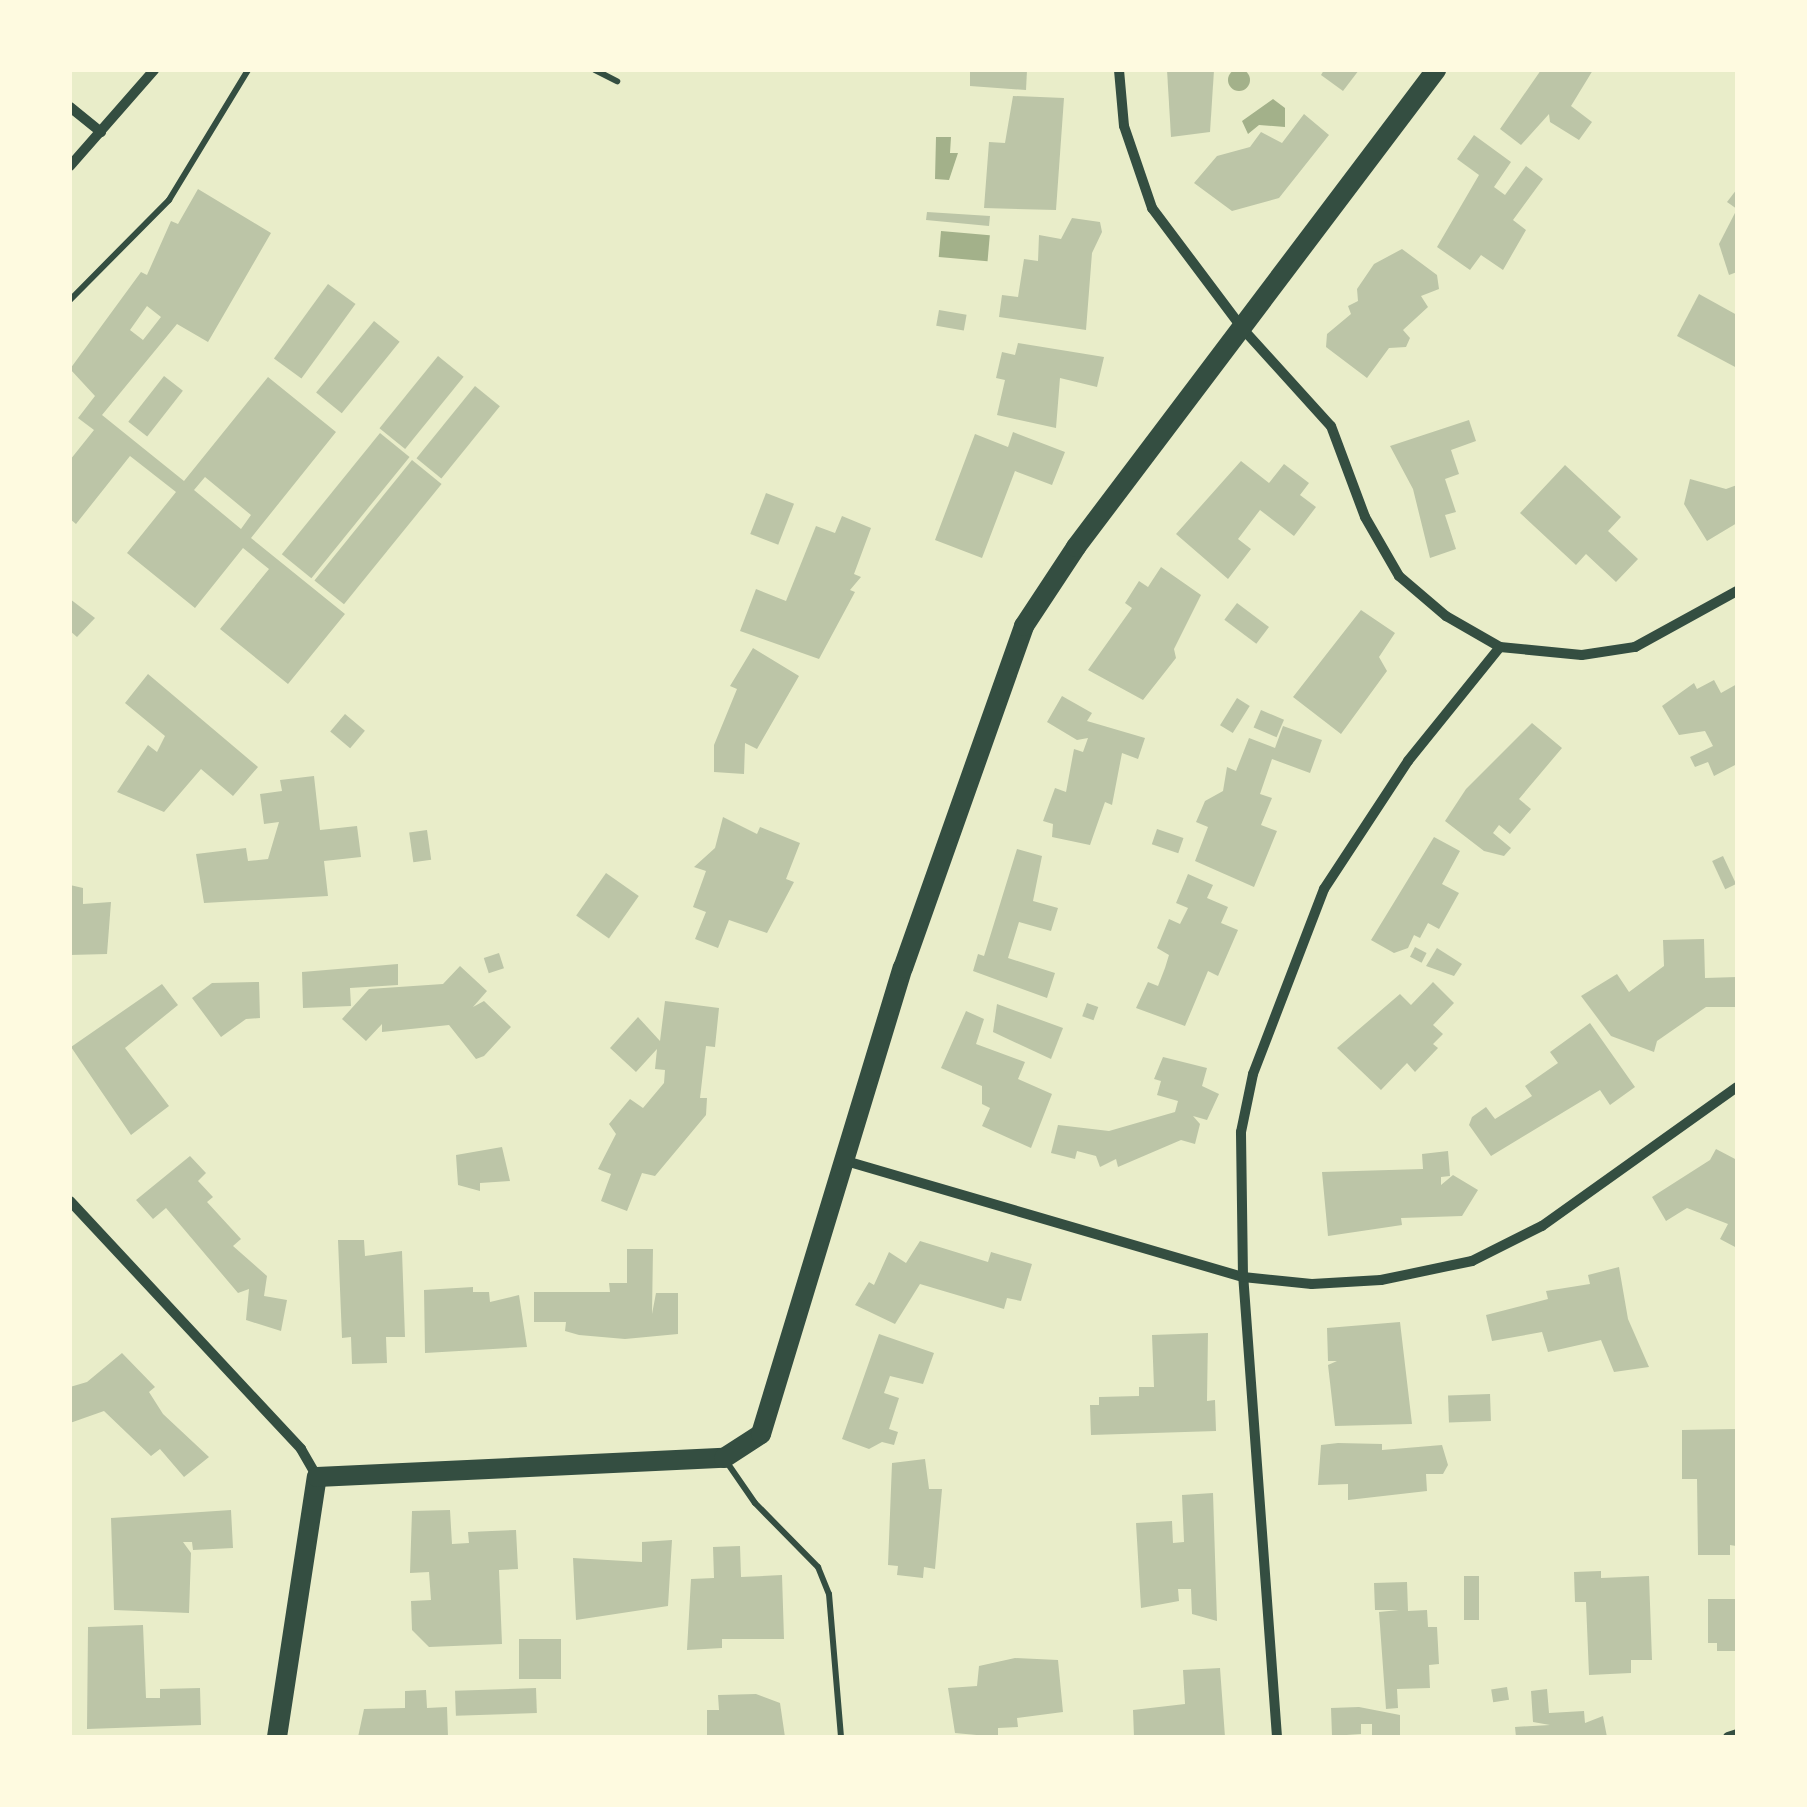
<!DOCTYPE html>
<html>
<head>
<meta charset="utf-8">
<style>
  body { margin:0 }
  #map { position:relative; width:1807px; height:1807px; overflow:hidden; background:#e9edc9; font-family:"Fira Sans Condensed",sans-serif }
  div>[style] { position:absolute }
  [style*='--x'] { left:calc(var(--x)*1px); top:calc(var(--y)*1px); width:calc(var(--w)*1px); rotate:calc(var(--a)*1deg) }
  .water>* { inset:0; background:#a3b18a; transform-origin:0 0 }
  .round { border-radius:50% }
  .building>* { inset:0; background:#bcc5a7; transform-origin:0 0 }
  .service>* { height:6px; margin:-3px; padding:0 3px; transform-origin:3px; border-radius:3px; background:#344e41 }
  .minor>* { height:10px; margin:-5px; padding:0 5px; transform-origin:5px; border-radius:5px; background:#344e41 }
  .secondary>* { height:20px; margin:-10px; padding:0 10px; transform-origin:10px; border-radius:10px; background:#344e41 }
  span { translate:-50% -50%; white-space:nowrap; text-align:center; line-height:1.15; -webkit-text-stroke:10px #fefae0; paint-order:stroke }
  .frame { position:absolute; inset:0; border:72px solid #fefae0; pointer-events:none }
</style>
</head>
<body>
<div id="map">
  <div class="water">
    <div class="round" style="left:1228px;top:69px;width:22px;height:22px"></div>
    <div style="clip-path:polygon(1273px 99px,1285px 108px,1285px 127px,1259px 125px,1248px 134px,1242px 121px)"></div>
    <div style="clip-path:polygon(936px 137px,951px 137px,950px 153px,958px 153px,949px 180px,935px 179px)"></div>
    <div style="left:941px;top:231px;width:49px;height:26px;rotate:5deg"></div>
  </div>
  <div class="building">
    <div style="clip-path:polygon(970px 70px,1027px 70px,1026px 90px,970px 86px)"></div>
    <div style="clip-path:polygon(1167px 70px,1214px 70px,1210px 132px,1171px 137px)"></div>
    <div style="clip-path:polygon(1324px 70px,1359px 70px,1343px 91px,1321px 75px)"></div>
    <div style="clip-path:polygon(1541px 70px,1593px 70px,1571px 106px,1592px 122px,1579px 140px,1550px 122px,1549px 114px,1521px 145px,1500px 129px)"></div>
    <div style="clip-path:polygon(1013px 96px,1064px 98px,1056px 210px,984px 208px,989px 142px,1005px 143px)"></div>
    <div style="clip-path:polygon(1304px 114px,1329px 135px,1279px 198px,1232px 211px,1194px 183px,1217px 156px,1250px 147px,1261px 132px,1282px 143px)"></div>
    <div style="clip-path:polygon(1474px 135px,1511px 162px,1494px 187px,1505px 195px,1526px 166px,1543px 179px,1513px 220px,1526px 230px,1503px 270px,1481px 255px,1470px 270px,1437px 247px,1479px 175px,1457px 159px)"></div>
    <div style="clip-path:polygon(evenodd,198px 189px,271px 233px,208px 342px,177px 324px,102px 415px,184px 481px,268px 377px,336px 432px,251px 538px,345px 614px,288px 684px,220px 629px,269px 569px,243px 548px,195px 608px,127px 553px,176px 492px,130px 456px,76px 524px,70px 519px,70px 460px,94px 430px,78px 418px,95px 396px,70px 369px,141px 272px,147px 275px,171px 221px,178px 224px,198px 189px,147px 306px,161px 317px,143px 340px,130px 330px,147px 306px,198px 189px,205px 477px,251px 515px,241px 529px,194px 490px,205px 477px)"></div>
    <div style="clip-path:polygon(1737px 189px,1737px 209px,1727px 202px)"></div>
    <div style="clip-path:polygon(1737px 209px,1737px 272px,1729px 275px,1719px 244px)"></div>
    <div style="clip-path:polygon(927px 212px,990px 216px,989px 226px,926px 220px)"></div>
    <div style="clip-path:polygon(1072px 218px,1100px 222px,1102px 232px,1092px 253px,1086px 330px,999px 317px,1002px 295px,1018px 297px,1024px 259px,1038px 261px,1039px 235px,1061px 239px)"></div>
    <div style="clip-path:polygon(1402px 249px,1437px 275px,1439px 289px,1421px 296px,1428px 307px,1403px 330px,1410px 338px,1406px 347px,1389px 348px,1367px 378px,1326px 347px,1327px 334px,1351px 314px,1348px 306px,1358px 301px,1357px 289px,1374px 264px)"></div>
    <div style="left:328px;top:284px;width:34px;height:92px;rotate:36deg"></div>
    <div style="clip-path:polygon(1699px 294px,1737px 315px,1737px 368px,1677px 336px)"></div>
    <div style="left:939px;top:310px;width:28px;height:16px;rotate:10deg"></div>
    <div style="left:374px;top:321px;width:33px;height:92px;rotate:39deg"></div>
    <div style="clip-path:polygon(1018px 343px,1104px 357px,1097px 387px,1060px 378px,1056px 428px,997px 415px,1005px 380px,996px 378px,1002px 352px,1015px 355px)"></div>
    <div style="left:438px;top:356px;width:33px;height:93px;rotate:39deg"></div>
    <div style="left:164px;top:376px;width:24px;height:58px;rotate:38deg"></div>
    <div style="left:475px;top:386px;width:32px;height:93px;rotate:39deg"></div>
    <div style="clip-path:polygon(1469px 420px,1476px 441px,1451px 450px,1459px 474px,1445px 479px,1456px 512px,1445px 515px,1456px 549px,1430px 558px,1413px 489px,1390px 446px)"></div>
    <div style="clip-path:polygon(1013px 432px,1065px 452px,1052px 485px,1015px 471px,982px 558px,935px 540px,975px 434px,1008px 447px)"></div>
    <div style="left:380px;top:433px;width:38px;height:156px;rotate:39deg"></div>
    <div style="left:412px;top:460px;width:38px;height:155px;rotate:39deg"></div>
    <div style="clip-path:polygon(1241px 461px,1269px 483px,1284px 464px,1309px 483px,1300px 495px,1316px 507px,1294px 536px,1260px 510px,1238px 539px,1251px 549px,1228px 579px,1176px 534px)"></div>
    <div style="clip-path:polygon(1565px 465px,1621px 517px,1608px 531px,1638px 559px,1616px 582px,1586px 554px,1576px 565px,1520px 513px)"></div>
    <div style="clip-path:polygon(1690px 479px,1726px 489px,1737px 485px,1737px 523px,1707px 541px,1684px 504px)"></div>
    <div style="left:766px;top:493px;width:30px;height:44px;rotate:21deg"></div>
    <div style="clip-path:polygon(842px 516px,871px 528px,854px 574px,861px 577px,850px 590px,855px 592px,819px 659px,740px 631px,756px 589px,786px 601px,816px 526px,835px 533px)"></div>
    <div style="clip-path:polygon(1161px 567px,1201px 595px,1174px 649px,1176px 658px,1143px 700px,1088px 670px,1132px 608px,1125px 603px,1139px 581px,1148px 587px)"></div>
    <div style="clip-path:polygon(70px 599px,95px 618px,77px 637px,70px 631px)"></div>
    <div style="left:1237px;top:603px;width:40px;height:21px;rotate:37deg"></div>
    <div style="clip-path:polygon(1361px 610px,1395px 633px,1379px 657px,1387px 671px,1341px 734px,1293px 697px)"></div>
    <div style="clip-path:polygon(753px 648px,799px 676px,757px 749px,745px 743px,744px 774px,714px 772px,714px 745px,737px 689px,730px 686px)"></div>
    <div style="clip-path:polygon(148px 674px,258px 767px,233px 796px,201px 769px,164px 812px,117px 792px,148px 745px,157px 752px,165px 736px,125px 703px)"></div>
    <div style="clip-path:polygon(1714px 680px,1721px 693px,1737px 684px,1737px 764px,1714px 776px,1708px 762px,1695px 767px,1690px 757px,1713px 746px,1705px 731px,1679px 735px,1662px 706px,1694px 683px,1697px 689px)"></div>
    <div style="clip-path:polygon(1062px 696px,1092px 713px,1087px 721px,1145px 738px,1138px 759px,1122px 753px,1112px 805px,1105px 802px,1090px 845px,1052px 837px,1053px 824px,1043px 821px,1055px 788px,1066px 792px,1074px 749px,1083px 752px,1088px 738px,1077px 740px,1047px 722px)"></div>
    <div style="left:1237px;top:698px;width:15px;height:32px;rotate:32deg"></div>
    <div style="left:1261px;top:710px;width:25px;height:19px;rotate:23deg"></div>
    <div style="left:345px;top:714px;width:26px;height:23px;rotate:40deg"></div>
    <div style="clip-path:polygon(1532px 723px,1562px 748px,1519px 799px,1531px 809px,1510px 834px,1499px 825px,1493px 833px,1511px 848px,1504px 856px,1484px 851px,1445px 821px,1466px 789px)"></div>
    <div style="clip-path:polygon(1283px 726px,1322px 740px,1310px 773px,1272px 759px,1260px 794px,1272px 798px,1261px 825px,1277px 831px,1254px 887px,1195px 861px,1208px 827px,1196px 822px,1205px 801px,1223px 791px,1227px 767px,1236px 771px,1249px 738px,1275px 748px)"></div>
    <div style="clip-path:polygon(314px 776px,320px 830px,357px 826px,361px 857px,324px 861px,328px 896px,204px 903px,196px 854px,246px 848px,248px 861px,268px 859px,279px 822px,264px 824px,260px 794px,282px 791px,280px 780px)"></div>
    <div style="clip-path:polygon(723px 817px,757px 834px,760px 827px,800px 843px,786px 879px,794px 882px,767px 933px,729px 920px,718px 948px,695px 939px,706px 912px,693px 907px,706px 871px,694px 867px,715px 848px)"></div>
    <div style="left:1157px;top:829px;width:28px;height:16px;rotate:19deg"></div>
    <div style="left:427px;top:830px;width:30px;height:18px;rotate:82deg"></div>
    <div style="clip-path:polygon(1434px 837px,1460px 851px,1442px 884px,1459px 893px,1439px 929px,1428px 923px,1420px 938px,1414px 935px,1408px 948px,1394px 953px,1371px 940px)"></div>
    <div style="clip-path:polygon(1017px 849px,1042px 856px,1033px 901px,1058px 908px,1051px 931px,1019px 922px,1008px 958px,1055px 973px,1047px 998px,973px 971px,978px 954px,984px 956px)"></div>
    <div style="left:1723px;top:856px;width:31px;height:12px;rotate:65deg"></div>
    <div style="left:606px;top:873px;width:40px;height:52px;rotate:35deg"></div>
    <div style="clip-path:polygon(1188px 874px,1213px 885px,1207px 898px,1228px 907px,1221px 923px,1238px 930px,1218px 976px,1208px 971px,1185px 1026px,1136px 1008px,1148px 982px,1158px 986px,1165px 968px,1169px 955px,1157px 948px,1169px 919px,1180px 924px,1188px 908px,1176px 903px)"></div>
    <div style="clip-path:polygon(70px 885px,83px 888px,83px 904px,111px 902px,107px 954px,70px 955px)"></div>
    <div style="clip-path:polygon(1704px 939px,1705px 978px,1737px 977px,1737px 1007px,1706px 1007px,1657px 1041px,1654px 1052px,1611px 1036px,1581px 996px,1617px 974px,1629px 992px,1664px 966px,1663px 940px)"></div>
    <div style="left:1415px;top:947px;width:13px;height:11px;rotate:27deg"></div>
    <div style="clip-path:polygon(1437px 948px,1462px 964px,1454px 976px,1426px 966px)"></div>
    <div style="left:499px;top:953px;width:16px;height:16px;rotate:72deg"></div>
    <div style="clip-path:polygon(398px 964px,398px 985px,350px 988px,351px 1006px,303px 1008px,302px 972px)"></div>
    <div style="clip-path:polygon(460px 966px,487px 991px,473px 1007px,484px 1001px,511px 1027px,484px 1056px,476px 1059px,449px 1025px,382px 1032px,382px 1024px,366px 1041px,342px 1019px,369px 989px,443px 984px)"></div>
    <div style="clip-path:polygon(259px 982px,260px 1018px,246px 1019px,221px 1037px,192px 998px,212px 983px)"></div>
    <div style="clip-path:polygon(1433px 982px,1454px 1003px,1433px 1025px,1443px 1034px,1433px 1044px,1438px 1048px,1415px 1072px,1407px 1063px,1381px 1090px,1337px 1048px,1400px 994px,1411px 1005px)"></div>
    <div style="clip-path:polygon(162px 984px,178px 1005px,125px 1048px,169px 1106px,131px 1135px,71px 1047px)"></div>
    <div style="clip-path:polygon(665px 1001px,719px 1008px,715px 1047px,706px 1046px,700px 1098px,707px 1098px,706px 1115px,655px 1176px,642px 1173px,627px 1211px,601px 1201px,611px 1174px,598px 1169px,616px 1134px,609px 1124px,630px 1099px,643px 1108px,664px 1083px,665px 1070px,655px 1069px,657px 1049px,636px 1072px,610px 1048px,638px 1017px,660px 1041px)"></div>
    <div style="left:1087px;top:1003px;width:12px;height:14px;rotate:20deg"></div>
    <div style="clip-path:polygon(997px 1004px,1063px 1028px,1051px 1059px,993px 1032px)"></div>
    <div style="clip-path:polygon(966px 1011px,984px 1019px,976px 1044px,1025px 1062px,1018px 1079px,1052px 1094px,1031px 1148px,982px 1126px,990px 1108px,982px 1104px,982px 1086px,941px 1068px)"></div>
    <div style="clip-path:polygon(1590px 1023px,1635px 1087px,1610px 1105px,1600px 1090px,1491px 1156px,1469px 1125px,1472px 1117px,1486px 1107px,1495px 1119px,1532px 1096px,1525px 1086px,1558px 1063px,1550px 1052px)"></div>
    <div style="clip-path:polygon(1163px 1057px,1207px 1068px,1202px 1086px,1219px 1094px,1207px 1120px,1193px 1116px,1200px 1124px,1195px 1144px,1181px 1140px,1118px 1167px,1116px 1159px,1100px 1167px,1096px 1156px,1077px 1151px,1075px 1159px,1051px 1153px,1058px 1125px,1109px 1131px,1175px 1112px,1178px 1101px,1157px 1095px,1161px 1081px,1154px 1079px)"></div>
    <div style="clip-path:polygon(502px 1147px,510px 1181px,480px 1183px,480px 1191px,458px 1185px,456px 1155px)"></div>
    <div style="clip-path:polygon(1716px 1149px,1737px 1160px,1737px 1248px,1720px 1239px,1728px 1224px,1687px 1208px,1666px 1221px,1652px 1197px,1710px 1160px)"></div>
    <div style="clip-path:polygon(1448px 1151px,1450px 1176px,1441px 1177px,1441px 1185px,1453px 1175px,1478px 1190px,1462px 1216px,1401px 1218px,1402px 1225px,1328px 1236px,1322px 1172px,1423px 1169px,1422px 1154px)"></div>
    <div style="clip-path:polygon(190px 1156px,206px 1173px,198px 1181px,213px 1197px,207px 1202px,241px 1239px,233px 1246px,267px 1276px,264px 1296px,287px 1300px,281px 1331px,246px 1320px,249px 1289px,238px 1293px,166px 1208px,153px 1219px,136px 1200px)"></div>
    <div style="clip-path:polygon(338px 1240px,364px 1240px,365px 1256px,402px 1251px,405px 1337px,386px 1337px,387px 1363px,352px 1364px,351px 1337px,342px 1338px)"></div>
    <div style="clip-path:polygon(920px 1241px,988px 1262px,991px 1252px,1032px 1264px,1021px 1301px,1007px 1298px,1004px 1309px,920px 1284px,895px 1324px,855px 1305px,869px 1282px,874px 1285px,889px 1252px,906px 1263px)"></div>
    <div style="clip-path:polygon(627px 1249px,653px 1249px,652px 1314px,656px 1293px,678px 1293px,678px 1334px,625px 1339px,579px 1335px,565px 1331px,566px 1322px,534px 1322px,534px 1292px,610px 1292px,609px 1283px,627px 1283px)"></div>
    <div style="clip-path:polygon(1619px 1267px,1628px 1319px,1649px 1367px,1614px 1372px,1601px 1340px,1548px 1352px,1542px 1332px,1492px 1341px,1486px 1315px,1548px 1299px,1546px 1291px,1590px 1284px,1588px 1275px)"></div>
    <div style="clip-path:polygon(473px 1287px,473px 1292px,489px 1292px,490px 1302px,519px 1295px,527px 1347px,425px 1353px,424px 1290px)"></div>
    <div style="clip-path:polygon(1400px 1322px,1412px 1424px,1335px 1426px,1328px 1365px,1337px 1361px,1328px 1361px,1327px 1328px)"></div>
    <div style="clip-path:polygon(1208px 1333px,1207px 1401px,1215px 1400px,1216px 1431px,1091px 1435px,1090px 1405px,1099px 1405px,1099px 1397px,1139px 1396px,1139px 1387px,1154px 1387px,1152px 1335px)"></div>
    <div style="clip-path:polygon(879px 1334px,934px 1353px,923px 1384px,890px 1376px,884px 1393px,899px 1398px,889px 1429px,898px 1432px,894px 1445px,882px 1442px,869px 1449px,842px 1439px)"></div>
    <div style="clip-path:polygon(122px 1353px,155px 1387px,149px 1392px,163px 1414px,209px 1457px,184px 1477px,160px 1449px,151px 1456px,104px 1411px,70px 1423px,70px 1387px,87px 1382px)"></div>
    <div style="left:1490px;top:1394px;width:27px;height:42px;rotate:88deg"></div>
    <div style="clip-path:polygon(1737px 1429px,1736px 1546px,1730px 1545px,1730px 1555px,1698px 1555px,1697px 1479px,1682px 1479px,1682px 1430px)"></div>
    <div style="clip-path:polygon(1338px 1443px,1382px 1444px,1382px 1450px,1442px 1445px,1448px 1465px,1443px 1474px,1426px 1474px,1427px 1491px,1348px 1500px,1348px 1484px,1318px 1485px,1321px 1445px)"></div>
    <div style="clip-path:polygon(925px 1459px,929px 1489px,942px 1489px,935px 1569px,924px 1567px,923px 1578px,897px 1575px,898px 1566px,888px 1565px,892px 1463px)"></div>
    <div style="clip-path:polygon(1213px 1493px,1217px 1621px,1192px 1614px,1191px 1589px,1178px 1589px,1179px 1601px,1141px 1608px,1136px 1523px,1172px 1521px,1173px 1543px,1184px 1542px,1182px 1495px)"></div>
    <div style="clip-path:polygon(231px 1510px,233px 1548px,193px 1550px,192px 1542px,183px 1542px,191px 1553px,189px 1613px,114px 1610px,111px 1518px)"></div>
    <div style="clip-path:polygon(450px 1510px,452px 1544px,469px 1543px,468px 1532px,516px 1530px,518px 1569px,499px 1570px,502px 1644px,429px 1647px,412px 1630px,411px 1601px,431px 1600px,429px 1572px,410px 1573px,412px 1511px)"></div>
    <div style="clip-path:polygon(672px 1540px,668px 1606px,576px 1620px,573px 1558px,642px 1562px,642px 1542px)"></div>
    <div style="clip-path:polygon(740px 1546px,741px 1577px,782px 1575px,784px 1639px,722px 1639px,722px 1648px,687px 1650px,691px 1579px,714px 1578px,713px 1547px)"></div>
    <div style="clip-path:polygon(1601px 1571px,1601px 1578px,1649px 1576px,1652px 1660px,1631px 1660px,1631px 1673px,1589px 1675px,1586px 1602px,1575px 1602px,1574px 1572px)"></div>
    <div style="left:1464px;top:1576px;width:15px;height:44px"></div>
    <div style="clip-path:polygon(1407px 1582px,1408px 1611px,1427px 1610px,1428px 1627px,1437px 1627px,1439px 1664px,1429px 1665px,1430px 1688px,1397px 1689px,1398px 1708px,1386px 1709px,1379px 1612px,1399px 1610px,1375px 1610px,1374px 1583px)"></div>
    <div style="clip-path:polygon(1708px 1599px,1737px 1599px,1737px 1651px,1717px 1651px,1717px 1643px,1708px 1643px)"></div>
    <div style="clip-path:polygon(143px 1625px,146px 1698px,160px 1698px,160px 1689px,200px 1688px,201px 1725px,87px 1729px,88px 1627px)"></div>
    <div style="left:519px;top:1639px;width:42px;height:40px"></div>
    <div style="clip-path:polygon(1015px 1658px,1058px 1660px,1063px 1712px,1017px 1718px,1018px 1727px,998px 1728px,998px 1737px,955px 1733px,948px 1688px,977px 1686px,979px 1666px)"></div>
    <div style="clip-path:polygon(1220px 1668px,1225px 1737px,1134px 1737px,1133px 1710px,1185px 1704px,1183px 1670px)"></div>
    <div style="left:1507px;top:1687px;width:13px;height:16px;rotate:81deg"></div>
    <div style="left:536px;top:1688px;width:25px;height:81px;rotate:88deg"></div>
    <div style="clip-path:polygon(1547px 1689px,1549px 1713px,1584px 1711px,1585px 1723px,1603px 1716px,1607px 1737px,1516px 1737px,1515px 1727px,1550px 1725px,1533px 1722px,1531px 1691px)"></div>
    <div style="clip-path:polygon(426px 1690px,427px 1708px,447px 1707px,448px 1737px,358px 1737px,364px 1709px,405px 1708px,405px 1691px)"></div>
    <div style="clip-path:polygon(756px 1694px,780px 1703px,785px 1737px,707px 1737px,707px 1710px,719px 1710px,718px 1695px)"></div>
    <div style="clip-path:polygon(1359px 1707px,1400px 1715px,1400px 1737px,1372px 1737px,1372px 1724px,1361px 1724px,1361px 1734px,1332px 1736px,1331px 1708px)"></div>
  </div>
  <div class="service">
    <div style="--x:595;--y:70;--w:25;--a:27"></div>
    <div style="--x:70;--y:300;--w:141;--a:-45.3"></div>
    <div style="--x:169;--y:200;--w:152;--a:-58.7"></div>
    <div style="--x:726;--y:1461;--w:51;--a:55.4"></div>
    <div style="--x:755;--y:1503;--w:90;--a:45.5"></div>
    <div style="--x:818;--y:1567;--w:29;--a:68"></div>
    <div style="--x:829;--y:1594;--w:144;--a:85.2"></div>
  </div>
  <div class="minor">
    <div style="--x:1119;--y:70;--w:56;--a:84.9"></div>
    <div style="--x:1124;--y:126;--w:87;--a:71.1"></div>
    <div style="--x:1152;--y:208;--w:150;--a:53.1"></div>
    <div style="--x:1242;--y:328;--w:132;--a:47.8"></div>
    <div style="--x:1331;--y:426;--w:97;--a:69.5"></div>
    <div style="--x:1365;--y:517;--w:68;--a:60"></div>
    <div style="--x:1399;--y:576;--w:62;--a:40.4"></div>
    <div style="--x:1446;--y:616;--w:62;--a:29.9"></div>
    <div style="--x:1500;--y:647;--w:82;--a:5.6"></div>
    <div style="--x:1582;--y:655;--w:54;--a:-8.6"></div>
    <div style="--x:1635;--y:647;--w:116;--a:-28.8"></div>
    <div style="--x:70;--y:107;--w:40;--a:39"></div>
    <div style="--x:70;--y:166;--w:128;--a:-48.8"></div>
    <div style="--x:846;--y:1161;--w:414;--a:16.3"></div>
    <div style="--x:1243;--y:1277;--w:69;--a:5.8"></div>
    <div style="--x:1312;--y:1284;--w:69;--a:-3.3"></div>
    <div style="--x:1381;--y:1280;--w:93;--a:-11.8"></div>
    <div style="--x:1472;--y:1261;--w:78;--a:-26.6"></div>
    <div style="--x:1542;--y:1226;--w:239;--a:-35.5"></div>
    <div style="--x:70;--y:1201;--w:339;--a:47"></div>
    <div style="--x:301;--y:1449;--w:32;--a:60"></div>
    <div style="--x:1277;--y:1737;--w:461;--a:-94.2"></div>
    <div style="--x:1243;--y:1277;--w:145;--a:-90.8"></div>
    <div style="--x:1241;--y:1132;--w:59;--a:-78.3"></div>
    <div style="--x:1253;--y:1074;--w:198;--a:-69"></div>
    <div style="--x:1324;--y:889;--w:153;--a:-56.7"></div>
    <div style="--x:1408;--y:761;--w:146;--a:-51.1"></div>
    <div style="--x:1728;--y:1737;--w:9;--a:-18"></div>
  </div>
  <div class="secondary">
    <div style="--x:277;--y:1737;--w:263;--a:-81.3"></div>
    <div style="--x:317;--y:1477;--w:407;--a:-2.7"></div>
    <div style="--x:724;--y:1458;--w:44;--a:-33"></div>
    <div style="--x:761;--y:1434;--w:487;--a:-73.1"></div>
    <div style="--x:903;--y:968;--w:363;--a:-70.5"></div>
    <div style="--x:1024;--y:626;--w:95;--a:-56.6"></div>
    <div style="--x:1076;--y:547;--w:598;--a:-52.96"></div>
  </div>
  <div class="frame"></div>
</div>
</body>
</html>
